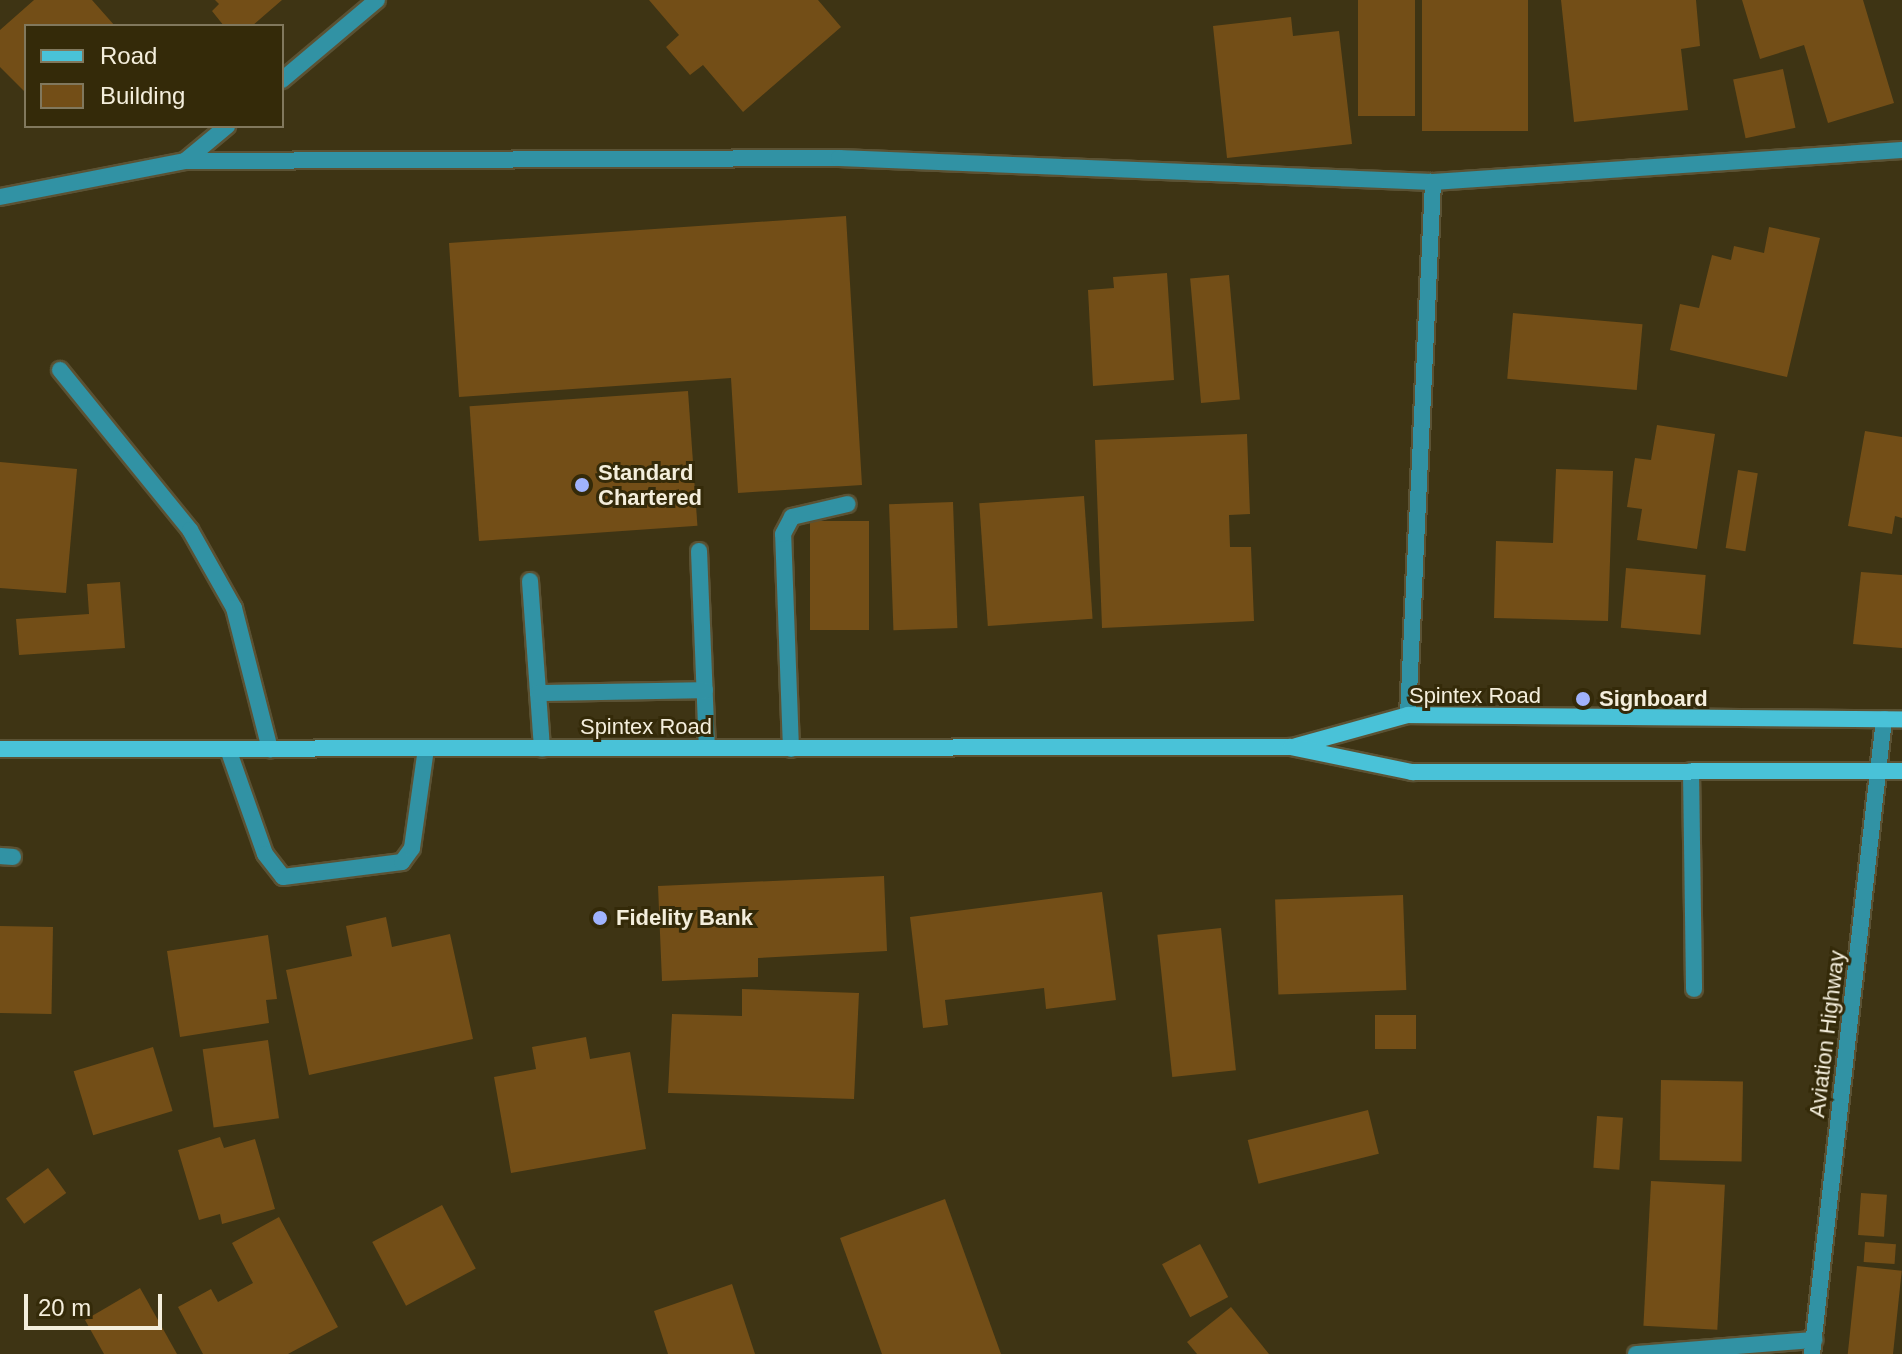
<!DOCTYPE html>
<html>
<head>
<meta charset="utf-8">
<style>
  body { margin:0 }
  #map { position:relative; width:1902px; height:1354px; overflow:hidden; background:#3e3414; font-family:Arial,sans-serif }
  div>[style] { position:absolute }
  [style*='--x'] { left:calc(var(--x)*1px); top:calc(var(--y)*1px); width:calc(var(--w)*1px); rotate:calc(var(--a)*1deg) }
  .building>* { inset:0; background:#734e17; transform-origin:0 0 }
  .roads { filter:drop-shadow(2px 0 #5b5234) drop-shadow(-2px 0 #5b5234) drop-shadow(0 2px #5b5234) drop-shadow(0 -2px #5b5234) }
  .lane>* { height:16px; margin:-8px; padding:0 8px; transform-origin:8px; border-radius:8px; background:#3192a4 }
  .street>* { height:16px; margin:-8px; padding:0 8px; transform-origin:8px; border-radius:8px; background:#3192a4 }
  .secondary>* { height:16px; margin:-8px; padding:0 8px; transform-origin:8px; border-radius:8px; background:#49c2d8 }
  .dots>* { width:22px; height:22px; translate:-50% -50%; box-sizing:border-box; border:4px solid #342a09; border-radius:50% }
  span { translate:-50% -50%; white-space:nowrap; text-align:center; line-height:1.15; -webkit-text-stroke:6px #342a09; paint-order:stroke }
  .poi-label { font-size:22px; color:#f4eedc; font-weight:700 }
  .left { translate:0 -50%; text-align:left }
  .street-label { font-size:22px; color:#f4eedc }
  .legend { position:absolute; left:24px; top:24px; width:260px; height:104px; box-sizing:border-box; background:#342a09; border:2px solid #81785d; margin:0; padding:10px 14px; list-style:none; font-size:24px; color:#f4eedc }
  .legend li { display:flex; align-items:center; gap:16px; height:40px }
  .legend b { width:40px; border:2px solid #81785d }
  .scale { position:absolute; left:24px; top:1294px; width:138px; height:36px; box-sizing:border-box; border:4px solid #f4eedc; border-top:0; padding-left:10px; font-size:24px; line-height:28px; white-space:nowrap; color:#f4eedc; -webkit-text-stroke:6px #342a09; paint-order:stroke }
</style>
</head>
<body>
<div id="map">
  <div class="building">
    <div style="clip-path:polygon(34px 0,92px 0,115px 26px,26px 26px,26px 93px,0 67px,0 30px)"></div>
    <div style="clip-path:polygon(215px 0,282px 0,252px 26px,224px 26px,212px 11px,219px 4px)"></div>
    <div style="clip-path:polygon(649px 0,818px 0,841px 27px,743px 112px,703px 65px,690px 75px,666px 47px,679px 35px)"></div>
    <div style="left:1358px;top:0;width:57px;height:116px"></div>
    <div style="left:1422px;top:0;width:106px;height:131px"></div>
    <div style="clip-path:polygon(1561px 0,1696px 0,1700px 46px,1681px 49px,1688px 110px,1574px 122px)"></div>
    <div style="clip-path:polygon(1742px 0,1863px 0,1894px 103px,1828px 123px,1804px 45px,1760px 59px)"></div>
    <div style="clip-path:polygon(1291px 17px,1293px 36px,1339px 31px,1352px 144px,1227px 158px,1213px 26px)"></div>
    <div style="left:1783px;top:69px;width:60px;height:51px;rotate:78deg"></div>
    <div style="clip-path:polygon(846px 216px,862px 485px,738px 493px,731px 378px,459px 397px,449px 243px)"></div>
    <div style="clip-path:polygon(1769px 227px,1820px 238px,1787px 377px,1670px 350px,1680px 304px,1699px 308px,1712px 255px,1731px 260px,1734px 246px,1764px 253px)"></div>
    <div style="clip-path:polygon(1167px 273px,1174px 380px,1093px 386px,1088px 290px,1114px 288px,1113px 277px)"></div>
    <div style="left:1229px;top:275px;width:125px;height:39px;rotate:85deg"></div>
    <div style="left:1513px;top:313px;width:130px;height:66px;rotate:5deg"></div>
    <div style="left:688px;top:391px;width:135px;height:219px;rotate:86deg"></div>
    <div style="clip-path:polygon(1657px 425px,1715px 434px,1697px 549px,1637px 540px,1642px 509px,1627px 507px,1635px 458px,1651px 460px)"></div>
    <div style="clip-path:polygon(1865px 431px,1902px 437px,1902px 518px,1895px 516px,1892px 534px,1848px 526px)"></div>
    <div style="clip-path:polygon(1247px 434px,1250px 514px,1229px 515px,1230px 547px,1251px 547px,1254px 621px,1102px 628px,1095px 440px)"></div>
    <div style="clip-path:polygon(0 462px,77px 469px,66px 593px,0 588px)"></div>
    <div style="clip-path:polygon(1556px 469px,1613px 471px,1608px 621px,1494px 618px,1496px 541px,1553px 543px)"></div>
    <div style="left:1738px;top:470px;width:20px;height:79px;rotate:9deg"></div>
    <div style="left:1084px;top:496px;width:123px;height:105px;rotate:86deg"></div>
    <div style="left:953px;top:502px;width:126px;height:64px;rotate:88deg"></div>
    <div style="left:869px;top:521px;width:109px;height:59px;rotate:90deg"></div>
    <div style="left:1626px;top:568px;width:80px;height:60px;rotate:5deg"></div>
    <div style="clip-path:polygon(1861px 572px,1902px 575px,1902px 648px,1853px 644px)"></div>
    <div style="clip-path:polygon(120px 582px,125px 648px,19px 655px,16px 619px,89px 614px,87px 584px)"></div>
    <div style="clip-path:polygon(884px 876px,887px 951px,758px 958px,758px 977px,662px 981px,658px 886px)"></div>
    <div style="clip-path:polygon(1102px 892px,1116px 1000px,1046px 1009px,1044px 988px,945px 1000px,948px 1025px,923px 1028px,910px 917px)"></div>
    <div style="left:1403px;top:895px;width:95px;height:128px;rotate:88deg"></div>
    <div style="clip-path:polygon(386px 917px,392px 947px,450px 934px,473px 1039px,309px 1075px,286px 970px,352px 956px,346px 926px)"></div>
    <div style="left:0;top:926px;width:53px;height:87px;rotate:1deg"></div>
    <div style="left:1221px;top:928px;width:143px;height:64px;rotate:84deg"></div>
    <div style="clip-path:polygon(268px 935px,277px 999px,266px 1000px,269px 1023px,180px 1037px,167px 951px)"></div>
    <div style="clip-path:polygon(742px 989px,859px 993px,854px 1099px,668px 1093px,672px 1014px,742px 1016px)"></div>
    <div style="left:1416px;top:1015px;width:34px;height:41px;rotate:90deg"></div>
    <div style="clip-path:polygon(586px 1037px,590px 1059px,630px 1052px,646px 1149px,511px 1173px,494px 1077px,536px 1069px,532px 1047px)"></div>
    <div style="left:268px;top:1040px;width:79px;height:66px;rotate:82deg"></div>
    <div style="left:153px;top:1047px;width:67px;height:83px;rotate:73deg"></div>
    <div style="left:1661px;top:1080px;width:82px;height:80px;rotate:1deg"></div>
    <div style="left:1368px;top:1110px;width:45px;height:124px;rotate:76deg"></div>
    <div style="left:1597px;top:1116px;width:26px;height:52px;rotate:4deg"></div>
    <div style="clip-path:polygon(220px 1137px,224px 1148px,255px 1139px,275px 1209px,222px 1224px,220px 1214px,199px 1220px,178px 1150px)"></div>
    <div style="left:48px;top:1168px;width:31px;height:52px;rotate:54deg"></div>
    <div style="left:1651px;top:1181px;width:74px;height:145px;rotate:3deg"></div>
    <div style="left:1861px;top:1193px;width:26px;height:42px;rotate:4deg"></div>
    <div style="clip-path:polygon(945px 1199px,1001px 1354px,882px 1354px,840px 1238px)"></div>
    <div style="left:442px;top:1205px;width:72px;height:79px;rotate:62deg"></div>
    <div style="clip-path:polygon(279px 1217px,338px 1327px,288px 1354px,203px 1354px,178px 1307px,211px 1289px,218px 1302px,253px 1283px,232px 1243px)"></div>
    <div style="left:1865px;top:1242px;width:31px;height:20px;rotate:4deg"></div>
    <div style="left:1200px;top:1244px;width:60px;height:43px;rotate:62deg"></div>
    <div style="left:1857px;top:1266px;width:45px;height:89px;rotate:6deg"></div>
    <div style="clip-path:polygon(732px 1284px,755px 1354px,668px 1354px,654px 1311px)"></div>
    <div style="clip-path:polygon(140px 1288px,177px 1354px,104px 1354px,85px 1320px)"></div>
    <div style="clip-path:polygon(1231px 1307px,1269px 1354px,1197px 1354px,1187px 1342px)"></div>
  </div>
  <div class="roads">
    <div class="lane">
      <div style="--x:60;--y:370;--w:206;--a:50.9"></div>
      <div style="--x:190;--y:530;--w:90;--a:60.6"></div>
      <div style="--x:234;--y:608;--w:146;--a:75.7"></div>
      <div style="--x:699;--y:551;--w:197;--a:87.7"></div>
      <div style="--x:530;--y:581;--w:168;--a:85.9"></div>
      <div style="--x:538;--y:693;--w:167;--a:-1"></div>
      <div style="--x:228;--y:749;--w:111;--a:70.6"></div>
      <div style="--x:265;--y:854;--w:29;--a:52"></div>
      <div style="--x:283;--y:877;--w:120;--a:-7.2"></div>
      <div style="--x:402;--y:862;--w:17;--a:-54"></div>
      <div style="--x:412;--y:848;--w:100;--a:-82"></div>
      <div style="--x:791;--y:749;--w:215;--a:-92.1"></div>
      <div style="--x:783;--y:534;--w:19;--a:-62"></div>
      <div style="--x:792;--y:517;--w:57;--a:-13.1"></div>
      <div style="--x:1691;--y:771;--w:218;--a:89.2"></div>
      <div style="--x:0;--y:856;--w:13;--a:4"></div>
    </div>
    <div class="street">
      <div style="--x:282;--y:80;--w:124;--a:-40.1"></div>
      <div style="--x:185;--y:161;--w:55;--a:-39.8"></div>
      <div style="--x:0;--y:197;--w:188;--a:-11"></div>
      <div style="--x:185;--y:161;--w:654;--a:-0.26"></div>
      <div style="--x:839;--y:158;--w:594;--a:2.31"></div>
      <div style="--x:1433;--y:182;--w:470;--a:-3.9"></div>
      <div style="--x:1408;--y:715;--w:534;--a:-87.31"></div>
      <div style="--x:1636;--y:1354;--w:179;--a:-4.5"></div>
      <div style="--x:1812;--y:1354;--w:639;--a:-83.53"></div>
    </div>
    <div class="secondary">
      <div style="--x:1296;--y:746;--w:116;--a:-15.5"></div>
      <div style="--x:1408;--y:715;--w:494;--a:0.5"></div>
      <div style="--x:0;--y:749;--w:1291;--a:-0.09"></div>
      <div style="--x:1291;--y:747;--w:124;--a:11.7"></div>
      <div style="--x:1412;--y:772;--w:490;--a:-0.1"></div>
    </div>
  </div>
  <div class="dots">
    <div style="left:582px;top:485px;background:#a0b3fd"></div>
    <div style="left:1583px;top:699px;background:#a0b3fd"></div>
    <div style="left:600px;top:918px;background:#a0b3fd"></div>
  </div>
  <div class="poi-label">
    <span class="left" style="left:598px;top:485px">Standard<br>Chartered</span>
    <span class="left" style="left:1599px;top:699px">Signboard</span>
    <span class="left" style="left:616px;top:918px">Fidelity Bank</span>
  </div>
  <div class="street-label">
    <span style="left:1475px;top:696px">Spintex Road</span>
    <span style="left:646px;top:727px">Spintex Road</span>
    <span style="left:1827px;top:1034px;rotate:-83deg">Aviation Highway</span>
  </div>
  <ul class="legend">
  <li><b style="height:10px;background:#49c2d8"></b>Road</li>
  <li><b style="height:22px;background:#734e17"></b>Building</li>
  </ul>
  <div class="scale">20 m</div>
</div>
</body>
</html>
